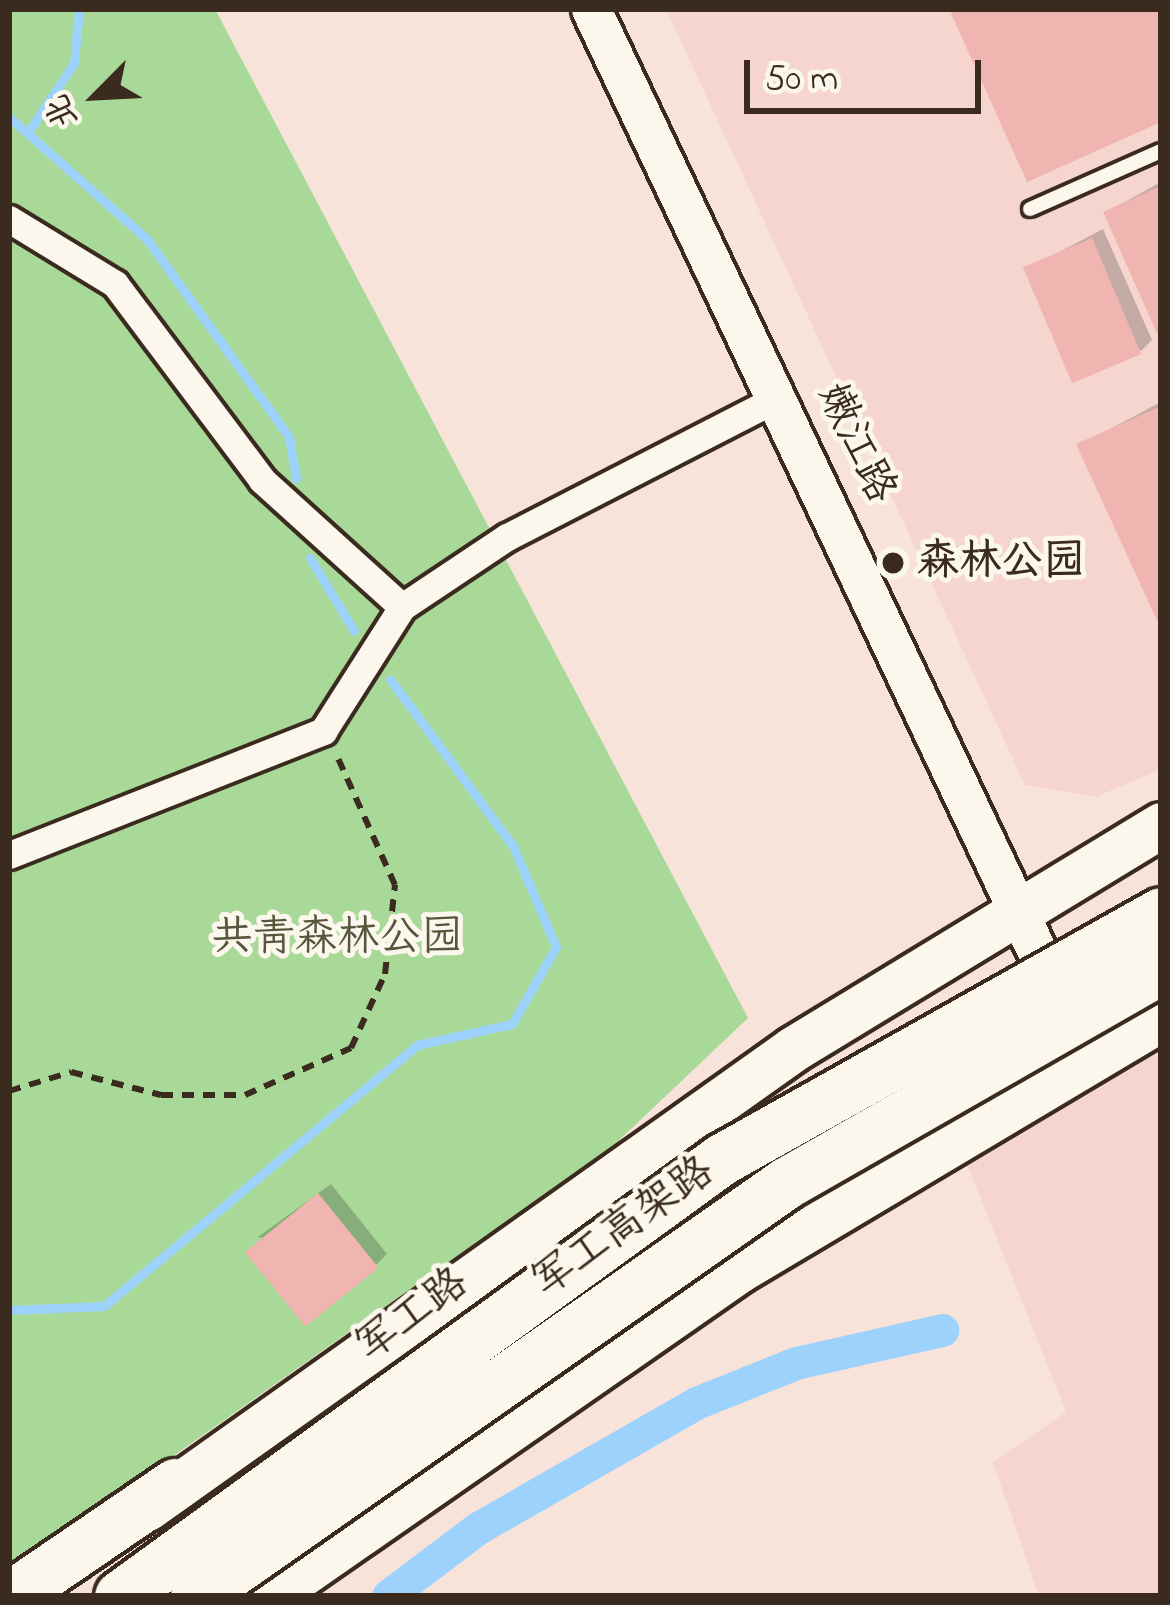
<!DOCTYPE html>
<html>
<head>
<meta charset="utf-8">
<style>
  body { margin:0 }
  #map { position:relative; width:1170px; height:1605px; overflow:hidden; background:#f8e3da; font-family:"Indie Flower","LXGW WenKai TC",sans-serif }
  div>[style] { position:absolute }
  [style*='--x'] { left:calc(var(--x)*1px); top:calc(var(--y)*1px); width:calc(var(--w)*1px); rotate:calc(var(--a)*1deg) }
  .built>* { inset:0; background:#f6d5ce }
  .green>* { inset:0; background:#a9d999 }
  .shadow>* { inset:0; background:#0003 }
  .stream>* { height:9px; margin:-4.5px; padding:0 4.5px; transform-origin:4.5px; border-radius:4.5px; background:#9dd2fc }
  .canal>* { height:33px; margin:-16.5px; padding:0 16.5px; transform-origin:16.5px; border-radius:16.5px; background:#9dd2fc }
  .building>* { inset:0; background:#f0b4b1; transform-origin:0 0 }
  .path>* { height:6px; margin-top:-3px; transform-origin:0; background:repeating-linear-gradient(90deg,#3b2a1e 0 12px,transparent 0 21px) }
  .roads { filter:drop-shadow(3px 0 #3b2a1e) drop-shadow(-3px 0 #3b2a1e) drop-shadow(0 3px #3b2a1e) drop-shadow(0 -3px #3b2a1e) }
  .lane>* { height:14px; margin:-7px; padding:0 7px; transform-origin:7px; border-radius:7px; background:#fbf7ec }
  .street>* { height:27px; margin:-13.5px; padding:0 13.5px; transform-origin:13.5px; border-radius:13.5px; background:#fbf7ec }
  .secondary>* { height:39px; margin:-19.5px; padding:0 19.5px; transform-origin:19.5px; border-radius:19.5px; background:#fbf7ec }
  .primary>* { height:45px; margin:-22.5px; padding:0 22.5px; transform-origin:22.5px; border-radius:22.5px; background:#fbf7ec }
  .highway>* { height:51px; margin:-25.5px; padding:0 25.5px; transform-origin:25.5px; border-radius:25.5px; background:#fbf7ec }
  .bridges { filter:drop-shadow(3px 0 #3b2a1e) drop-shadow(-3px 0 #3b2a1e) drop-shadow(0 3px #3b2a1e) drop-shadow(0 -3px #3b2a1e) }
  .highway-bridge>* { height:51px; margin:-25.5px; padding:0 25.5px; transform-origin:25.5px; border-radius:25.5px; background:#fbf7ec }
  .dots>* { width:33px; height:33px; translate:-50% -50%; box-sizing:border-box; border:6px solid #fbf7ec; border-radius:50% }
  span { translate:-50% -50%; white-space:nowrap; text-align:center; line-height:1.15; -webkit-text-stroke:10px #fbf7ec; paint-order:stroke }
  .street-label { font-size:42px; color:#3b2a1e }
  .poi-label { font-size:42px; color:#3b2a1e; font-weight:700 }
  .left { translate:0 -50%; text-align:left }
  .park-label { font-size:42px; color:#56563d }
  .frame { position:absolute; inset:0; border:12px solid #3b2a1e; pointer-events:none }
  .north { position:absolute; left:36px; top:36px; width:120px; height:120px; -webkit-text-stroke:9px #fbf7ec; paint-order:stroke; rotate:246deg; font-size:33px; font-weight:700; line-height:48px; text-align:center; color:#3b2a1e }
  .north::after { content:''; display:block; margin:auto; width:42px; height:54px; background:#3b2a1e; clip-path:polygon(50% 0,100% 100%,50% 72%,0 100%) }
  .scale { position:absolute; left:744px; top:60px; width:237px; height:54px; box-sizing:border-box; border:6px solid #3b2a1e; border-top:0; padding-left:15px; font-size:36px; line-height:42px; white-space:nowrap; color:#3b2a1e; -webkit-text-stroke:9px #fbf7ec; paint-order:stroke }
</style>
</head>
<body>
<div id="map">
  <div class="built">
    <div style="clip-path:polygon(666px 9px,1161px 9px,1161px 769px,1096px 797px,1025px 785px)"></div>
    <div style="clip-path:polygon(1161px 1032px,1161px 1596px,1039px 1596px,993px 1462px,1066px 1412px,967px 1164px)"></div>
  </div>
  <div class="green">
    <div style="clip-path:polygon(9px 9px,215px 9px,748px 1018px,614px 1145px,9px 1572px)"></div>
  </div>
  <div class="shadow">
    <div style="clip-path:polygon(1161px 182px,1161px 334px,1107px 212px)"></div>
    <div style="clip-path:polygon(1103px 229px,1152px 340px,1141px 351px,1027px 269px)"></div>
    <div style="clip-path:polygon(1161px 402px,1161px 622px,1080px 445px)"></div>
    <div style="clip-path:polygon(331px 1184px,387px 1254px,376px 1265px,258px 1237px)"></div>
  </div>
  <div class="stream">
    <div style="--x:9;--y:117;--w:183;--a:41.5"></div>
    <div style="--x:146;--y:238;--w:245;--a:54.3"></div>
    <div style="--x:289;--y:437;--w:42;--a:80.3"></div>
    <div style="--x:28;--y:132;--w:83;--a:-56.3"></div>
    <div style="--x:74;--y:63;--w:54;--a:-84.7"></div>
    <div style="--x:310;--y:558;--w:85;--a:58.9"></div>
    <div style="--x:9;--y:1310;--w:95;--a:-2.4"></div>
    <div style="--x:104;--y:1306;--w:408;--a:-39.8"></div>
    <div style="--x:417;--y:1045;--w:97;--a:-12.5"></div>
    <div style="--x:512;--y:1024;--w:89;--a:-60.3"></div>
    <div style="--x:556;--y:947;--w:110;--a:-113.1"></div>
    <div style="--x:513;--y:846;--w:207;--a:-126.4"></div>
  </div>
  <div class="canal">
    <div style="--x:388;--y:1596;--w:113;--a:-37.1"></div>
    <div style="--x:478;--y:1528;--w:251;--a:-29.8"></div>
    <div style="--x:696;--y:1403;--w:108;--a:-21.8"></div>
    <div style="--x:796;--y:1363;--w:150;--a:-12.7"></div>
  </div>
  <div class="building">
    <div style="clip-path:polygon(949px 9px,1161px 9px,1161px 122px,1027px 182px)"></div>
    <div style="clip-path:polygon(1161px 186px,1161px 342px,1103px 212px)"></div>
    <div style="left:1092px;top:238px;width:126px;height:75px;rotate:67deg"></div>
    <div style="clip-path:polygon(1161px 406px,1161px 629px,1076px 444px)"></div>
    <div style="left:318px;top:1193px;width:96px;height:94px;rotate:51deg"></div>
  </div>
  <div class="path">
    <div style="--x:9;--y:1091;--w:65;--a:-17"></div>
    <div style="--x:71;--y:1072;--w:93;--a:14.3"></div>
    <div style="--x:161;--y:1095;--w:84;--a:0"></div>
    <div style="--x:245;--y:1095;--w:116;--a:-23.9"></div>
    <div style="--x:351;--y:1048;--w:81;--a:-65.3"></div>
    <div style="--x:385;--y:974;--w:90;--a:-83.6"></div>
    <div style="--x:395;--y:885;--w:144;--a:-114.2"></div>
  </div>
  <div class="roads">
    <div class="lane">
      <div style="--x:1030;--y:209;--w:143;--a:-23.9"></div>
    </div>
    <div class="street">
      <div style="--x:9;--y:219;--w:124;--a:31.5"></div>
      <div style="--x:115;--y:284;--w:245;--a:53.1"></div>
      <div style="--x:262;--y:480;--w:189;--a:42.2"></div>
      <div style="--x:9;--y:855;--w:338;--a:-21.5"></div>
      <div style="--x:323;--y:731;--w:147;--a:-57.5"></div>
      <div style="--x:402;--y:607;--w:126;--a:-33.7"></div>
      <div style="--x:507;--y:537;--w:306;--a:-27.2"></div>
    </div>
    <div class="secondary">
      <div style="--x:591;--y:9;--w:1099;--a:64.67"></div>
    </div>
    <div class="primary">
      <div style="--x:147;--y:1508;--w:792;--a:-35.39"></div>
      <div style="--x:793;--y:1049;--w:431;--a:-31.3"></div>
      <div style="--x:270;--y:1596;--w:571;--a:-34.8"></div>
      <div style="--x:739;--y:1270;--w:492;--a:-30.8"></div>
    </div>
    <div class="highway">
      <div style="--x:11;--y:1596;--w:199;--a:-34.3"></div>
    </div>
  </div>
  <div class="bridges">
    <div class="highway-bridge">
      <div style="--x:120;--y:1596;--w:744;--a:-35.98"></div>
      <div style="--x:722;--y:1159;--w:503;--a:-29.26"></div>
      <div style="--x:196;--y:1596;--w:720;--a:-34.99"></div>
      <div style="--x:786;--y:1183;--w:432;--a:-29.8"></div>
    </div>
  </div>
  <div class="dots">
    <div style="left:893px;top:563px;background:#3b2a1e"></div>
  </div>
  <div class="street-label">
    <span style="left:855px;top:444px;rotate:64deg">嫩江路</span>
    <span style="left:624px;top:1228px;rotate:-35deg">军工高架路</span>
    <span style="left:413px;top:1316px;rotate:-36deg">军工路</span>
  </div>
  <div class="poi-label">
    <span class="left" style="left:917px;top:563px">森林公园</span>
  </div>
  <div class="park-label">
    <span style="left:337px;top:939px">共青森林公园</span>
  </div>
  <div class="frame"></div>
  <div class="north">北</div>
  <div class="scale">50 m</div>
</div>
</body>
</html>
